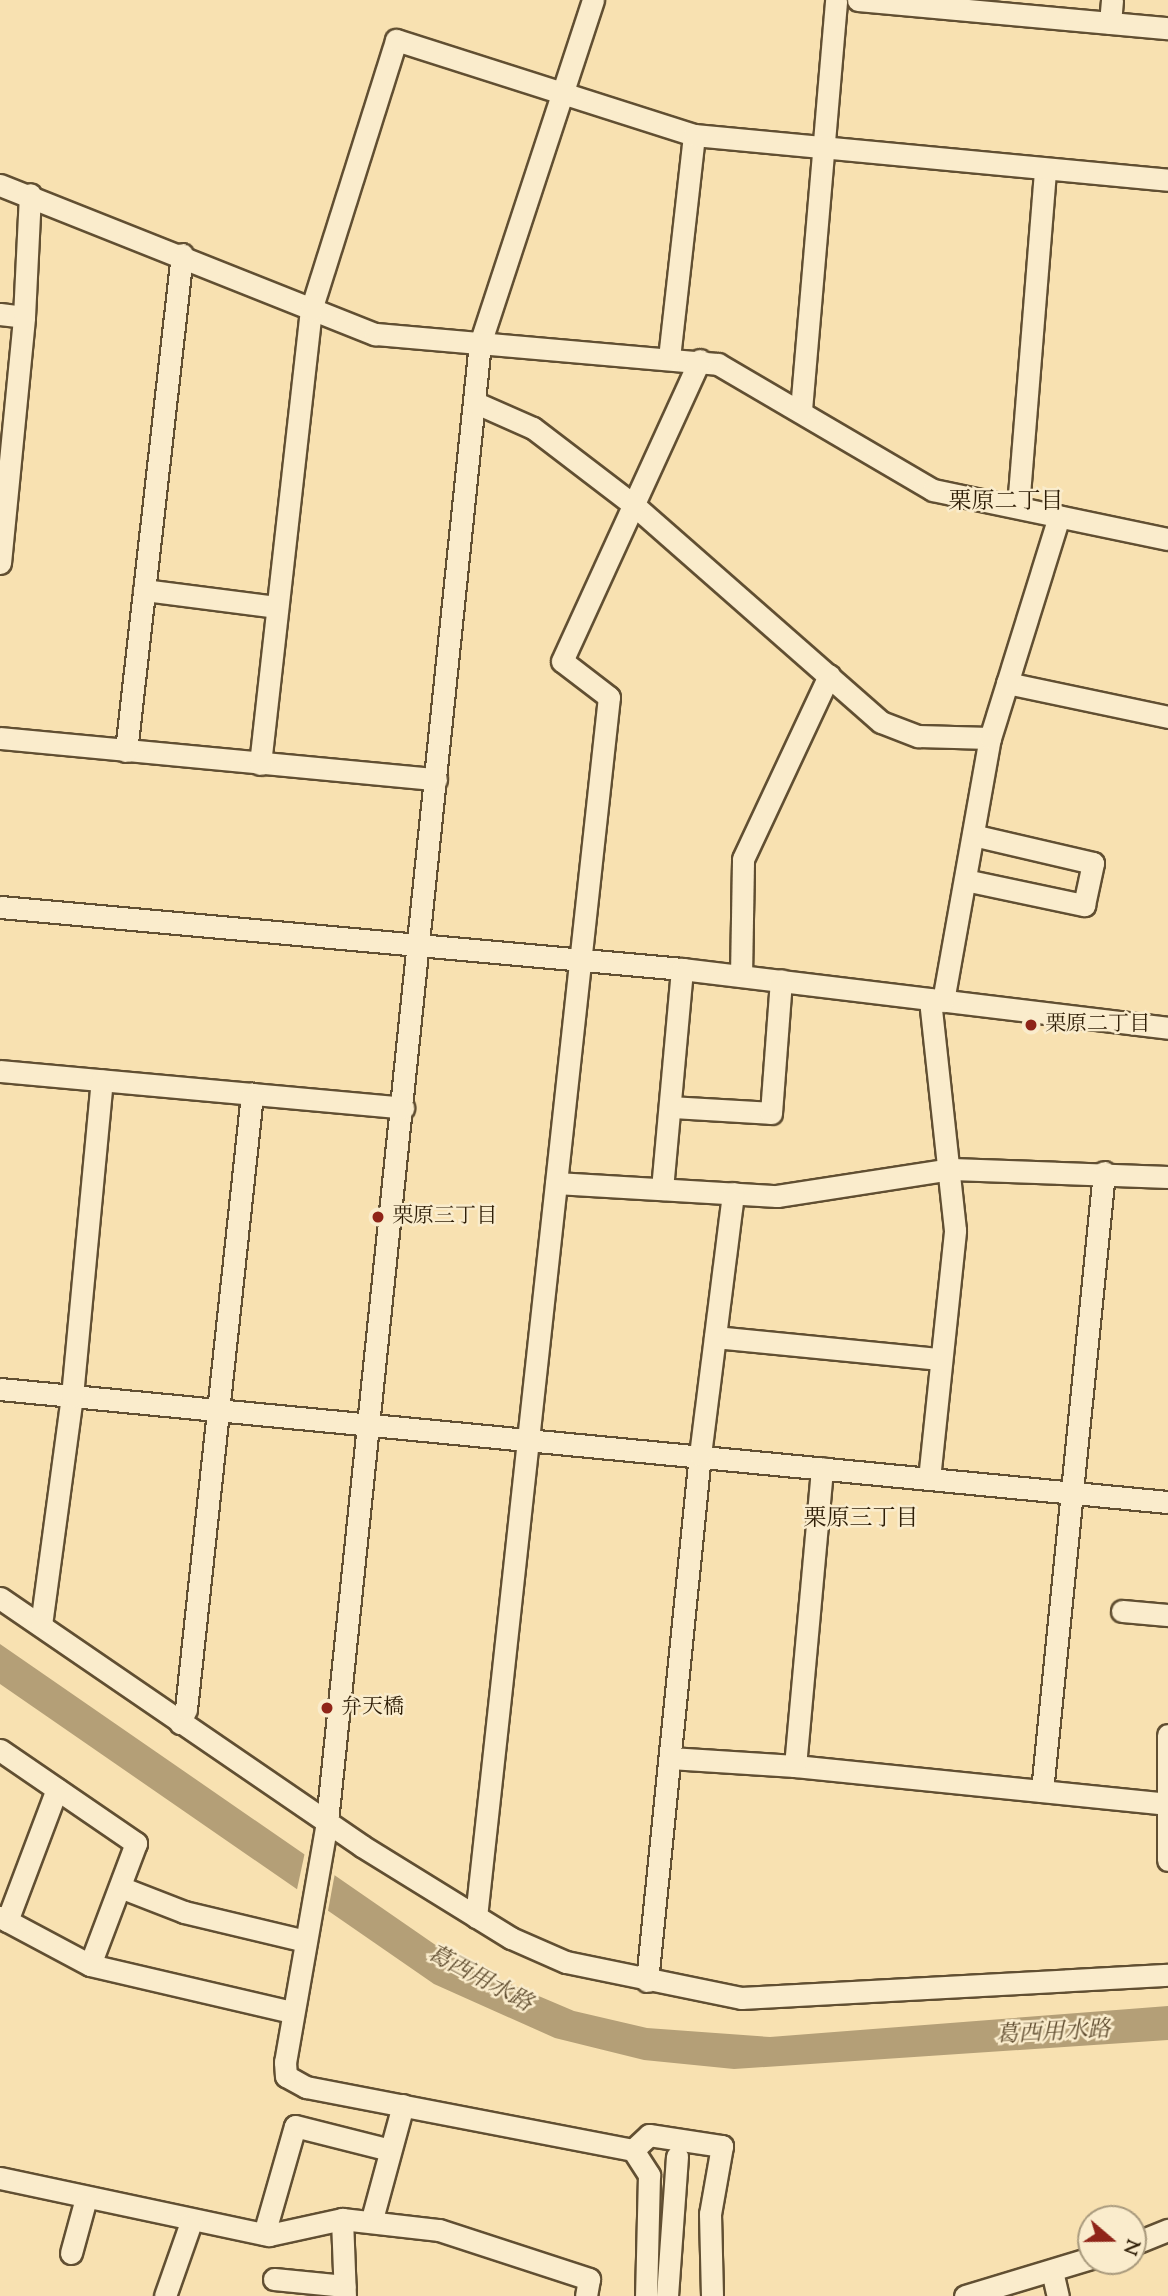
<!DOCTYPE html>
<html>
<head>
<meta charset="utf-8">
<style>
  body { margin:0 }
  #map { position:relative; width:1168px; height:2296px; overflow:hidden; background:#f8e1b1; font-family:"Sorts Mill Goudy","Noto Serif JP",serif }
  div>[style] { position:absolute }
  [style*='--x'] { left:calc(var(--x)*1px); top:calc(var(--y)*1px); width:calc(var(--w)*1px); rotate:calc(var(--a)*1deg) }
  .water>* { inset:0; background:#b49f77 }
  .pier>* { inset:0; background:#f8e1b1 }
  .roads { filter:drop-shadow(2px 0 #614f32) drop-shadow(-2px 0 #614f32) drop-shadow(0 2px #614f32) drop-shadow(0 -2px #614f32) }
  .minor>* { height:21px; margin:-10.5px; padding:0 10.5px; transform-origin:10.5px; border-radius:10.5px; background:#faeccc }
  .dots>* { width:19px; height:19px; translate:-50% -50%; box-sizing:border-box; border:4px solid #faeccc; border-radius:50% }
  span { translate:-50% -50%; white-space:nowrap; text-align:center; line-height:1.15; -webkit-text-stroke:5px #faeccc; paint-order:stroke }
  .poi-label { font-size:21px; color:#2f1e07 }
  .left { translate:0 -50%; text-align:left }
  .neighbourhood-label { font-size:23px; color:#2f1e07 }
  .water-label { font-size:23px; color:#5e4b2e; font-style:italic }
  .north { position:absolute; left:1077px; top:2205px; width:70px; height:70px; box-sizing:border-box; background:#faeccc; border:2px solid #a99a7d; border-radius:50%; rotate:110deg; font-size:19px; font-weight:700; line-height:28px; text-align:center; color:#2f1e07 }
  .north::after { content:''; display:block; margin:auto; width:24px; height:32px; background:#8f2418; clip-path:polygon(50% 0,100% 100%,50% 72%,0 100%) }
</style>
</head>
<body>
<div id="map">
  <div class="water">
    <div style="clip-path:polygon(0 1644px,463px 1964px,574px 2011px,647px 2028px,770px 2037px,1168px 2006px,1168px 2040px,734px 2069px,644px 2060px,555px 2038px,434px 1984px,0 1684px)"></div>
  </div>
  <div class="pier">
    <div style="clip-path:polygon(305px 1852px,335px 1873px,327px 1916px,296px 1894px)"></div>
  </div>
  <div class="roads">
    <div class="minor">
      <div style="--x:593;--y:0;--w:361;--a:108.2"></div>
      <div style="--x:480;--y:343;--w:1487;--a:95.91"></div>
      <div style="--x:327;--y:1822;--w:244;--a:99.9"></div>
      <div style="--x:285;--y:2062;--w:14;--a:86"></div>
      <div style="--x:286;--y:2076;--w:23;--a:29"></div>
      <div style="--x:306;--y:2087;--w:333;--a:10.9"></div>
      <div style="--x:633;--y:2150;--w:30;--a:57"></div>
      <div style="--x:649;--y:2175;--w:121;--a:91.4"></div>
      <div style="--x:858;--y:0;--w:311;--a:5.2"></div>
      <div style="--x:1110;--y:23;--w:23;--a:-85"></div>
      <div style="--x:0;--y:185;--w:404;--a:21.7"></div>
      <div style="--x:375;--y:334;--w:344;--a:5"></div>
      <div style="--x:718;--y:364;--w:249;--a:30.4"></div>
      <div style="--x:933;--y:490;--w:240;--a:11.8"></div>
      <div style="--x:0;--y:314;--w:24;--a:7"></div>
      <div style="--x:669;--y:358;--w:224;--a:-83.6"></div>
      <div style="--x:474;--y:402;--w:64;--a:23.8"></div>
      <div style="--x:533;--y:428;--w:128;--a:37.4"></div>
      <div style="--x:635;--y:506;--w:327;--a:41.3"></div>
      <div style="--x:881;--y:722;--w:40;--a:21"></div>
      <div style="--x:918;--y:736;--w:72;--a:1.6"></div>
      <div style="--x:801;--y:410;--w:411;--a:-85.1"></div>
      <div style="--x:1018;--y:507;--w:339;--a:-85.4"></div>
      <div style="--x:0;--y:563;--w:247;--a:-84.4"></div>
      <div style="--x:24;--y:317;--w:123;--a:-87.2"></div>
      <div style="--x:144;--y:590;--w:134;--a:7.3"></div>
      <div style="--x:1007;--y:683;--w:165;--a:11.9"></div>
      <div style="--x:0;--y:738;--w:438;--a:5.4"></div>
      <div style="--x:126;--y:751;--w:500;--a:-83.57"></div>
      <div style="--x:260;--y:764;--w:457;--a:-83.6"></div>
      <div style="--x:311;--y:310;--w:283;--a:-72.5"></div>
      <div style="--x:396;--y:40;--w:313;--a:17.7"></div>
      <div style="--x:694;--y:135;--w:476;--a:5.4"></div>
      <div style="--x:965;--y:880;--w:122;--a:11.9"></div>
      <div style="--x:1084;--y:905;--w:43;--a:-77.9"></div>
      <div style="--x:1093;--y:863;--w:123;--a:-166.9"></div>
      <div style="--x:0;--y:907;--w:685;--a:5.19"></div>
      <div style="--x:682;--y:969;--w:490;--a:6.9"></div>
      <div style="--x:741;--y:976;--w:117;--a:-89"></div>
      <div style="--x:743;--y:859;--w:203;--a:-64.9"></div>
      <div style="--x:943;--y:1001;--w:267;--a:-79.9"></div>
      <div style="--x:990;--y:738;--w:232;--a:-72.7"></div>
      <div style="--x:0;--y:1071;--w:405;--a:5.2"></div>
      <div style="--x:671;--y:1107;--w:100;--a:3.4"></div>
      <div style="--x:771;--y:1113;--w:133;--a:-85.7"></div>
      <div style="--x:556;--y:1183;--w:221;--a:3.4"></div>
      <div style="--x:777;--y:1196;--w:177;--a:-8.8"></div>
      <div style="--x:952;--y:1169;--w:216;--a:2.1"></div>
      <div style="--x:662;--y:1189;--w:221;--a:-84.8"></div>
      <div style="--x:715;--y:1337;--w:226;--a:5.6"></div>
      <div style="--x:0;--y:1389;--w:1173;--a:5.53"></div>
      <div style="--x:929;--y:1479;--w:250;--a:-84"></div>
      <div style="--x:955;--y:1230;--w:232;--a:-96.2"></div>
      <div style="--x:0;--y:1598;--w:439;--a:34.4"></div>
      <div style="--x:362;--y:1846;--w:175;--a:31.7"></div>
      <div style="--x:511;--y:1938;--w:60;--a:23.6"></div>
      <div style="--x:566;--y:1962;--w:179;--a:11.6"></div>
      <div style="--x:741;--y:1998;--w:428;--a:-3.1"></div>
      <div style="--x:1122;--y:1611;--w:46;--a:5"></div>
      <div style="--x:41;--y:1625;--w:231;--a:-82.3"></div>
      <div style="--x:72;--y:1396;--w:317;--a:-84.6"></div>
      <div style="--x:180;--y:1723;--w:15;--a:-67"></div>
      <div style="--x:186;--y:1709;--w:619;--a:-83.87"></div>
      <div style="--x:1168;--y:1735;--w:125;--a:90"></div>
      <div style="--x:0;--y:1750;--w:165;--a:34.4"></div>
      <div style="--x:136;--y:1843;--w:130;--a:110.7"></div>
      <div style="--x:670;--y:1758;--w:125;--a:3.7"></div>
      <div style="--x:795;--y:1766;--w:373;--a:5.8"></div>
      <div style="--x:795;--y:1766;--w:299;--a:-84.8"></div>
      <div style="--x:1042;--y:1791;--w:622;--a:-84.28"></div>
      <div style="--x:120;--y:1887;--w:69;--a:21.3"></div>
      <div style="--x:184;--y:1912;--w:125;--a:13.4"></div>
      <div style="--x:0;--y:1917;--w:102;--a:28.1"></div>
      <div style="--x:90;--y:1965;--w:207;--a:13.1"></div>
      <div style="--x:476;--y:1917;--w:1227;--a:-83.78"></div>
      <div style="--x:609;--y:697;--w:59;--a:-142.5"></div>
      <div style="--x:562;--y:661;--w:331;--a:-65.4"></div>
      <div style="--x:7;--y:1921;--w:141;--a:-69.3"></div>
      <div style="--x:647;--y:1981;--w:529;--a:-84.25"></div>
      <div style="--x:700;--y:1455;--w:264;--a:-82.8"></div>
      <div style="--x:633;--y:2150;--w:22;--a:-43"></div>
      <div style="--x:649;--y:2135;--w:74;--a:8.6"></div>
      <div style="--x:722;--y:2146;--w:69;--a:100"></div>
      <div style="--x:710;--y:2214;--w:82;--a:88.6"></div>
      <div style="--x:0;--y:2178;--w:275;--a:12"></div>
      <div style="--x:269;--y:2235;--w:75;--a:-12.4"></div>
      <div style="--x:342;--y:2219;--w:98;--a:6.5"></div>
      <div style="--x:439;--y:2230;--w:158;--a:18.1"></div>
      <div style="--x:589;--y:2279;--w:17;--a:100"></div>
      <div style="--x:342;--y:2219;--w:77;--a:87.8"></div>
      <div style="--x:372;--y:2219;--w:118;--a:-74.8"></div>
      <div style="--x:264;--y:2234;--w:112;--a:-74"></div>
      <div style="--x:295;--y:2126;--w:98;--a:14.2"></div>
      <div style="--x:1133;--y:2244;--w:38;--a:-22"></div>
      <div style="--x:71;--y:2253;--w:57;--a:-74.7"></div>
      <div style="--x:1052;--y:2271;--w:26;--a:77"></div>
      <div style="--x:274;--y:2279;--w:71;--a:5.6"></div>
      <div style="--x:165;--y:2296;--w:78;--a:-70.6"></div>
      <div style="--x:667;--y:2296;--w:140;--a:-85.9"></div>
      <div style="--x:965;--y:2296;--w:132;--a:-16.8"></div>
    </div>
  </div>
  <div class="dots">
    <div style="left:1031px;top:1025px;background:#8f2418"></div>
    <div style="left:378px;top:1217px;background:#8f2418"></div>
    <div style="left:327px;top:1708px;background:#8f2418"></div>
  </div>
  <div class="poi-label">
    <span class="left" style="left:1045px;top:1025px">栗原二丁目</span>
    <span class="left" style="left:392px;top:1217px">栗原三丁目</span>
    <span class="left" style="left:341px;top:1708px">弁天橋</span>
  </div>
  <div class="neighbourhood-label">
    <span style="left:1006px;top:503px">栗原二丁目</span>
    <span style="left:861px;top:1520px">栗原三丁目</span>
  </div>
  <div class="water-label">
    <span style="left:479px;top:1980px;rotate:28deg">葛西用水路</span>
    <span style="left:1053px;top:2034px;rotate:-3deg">葛西用水路</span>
  </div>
  <div class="north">N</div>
</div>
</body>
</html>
